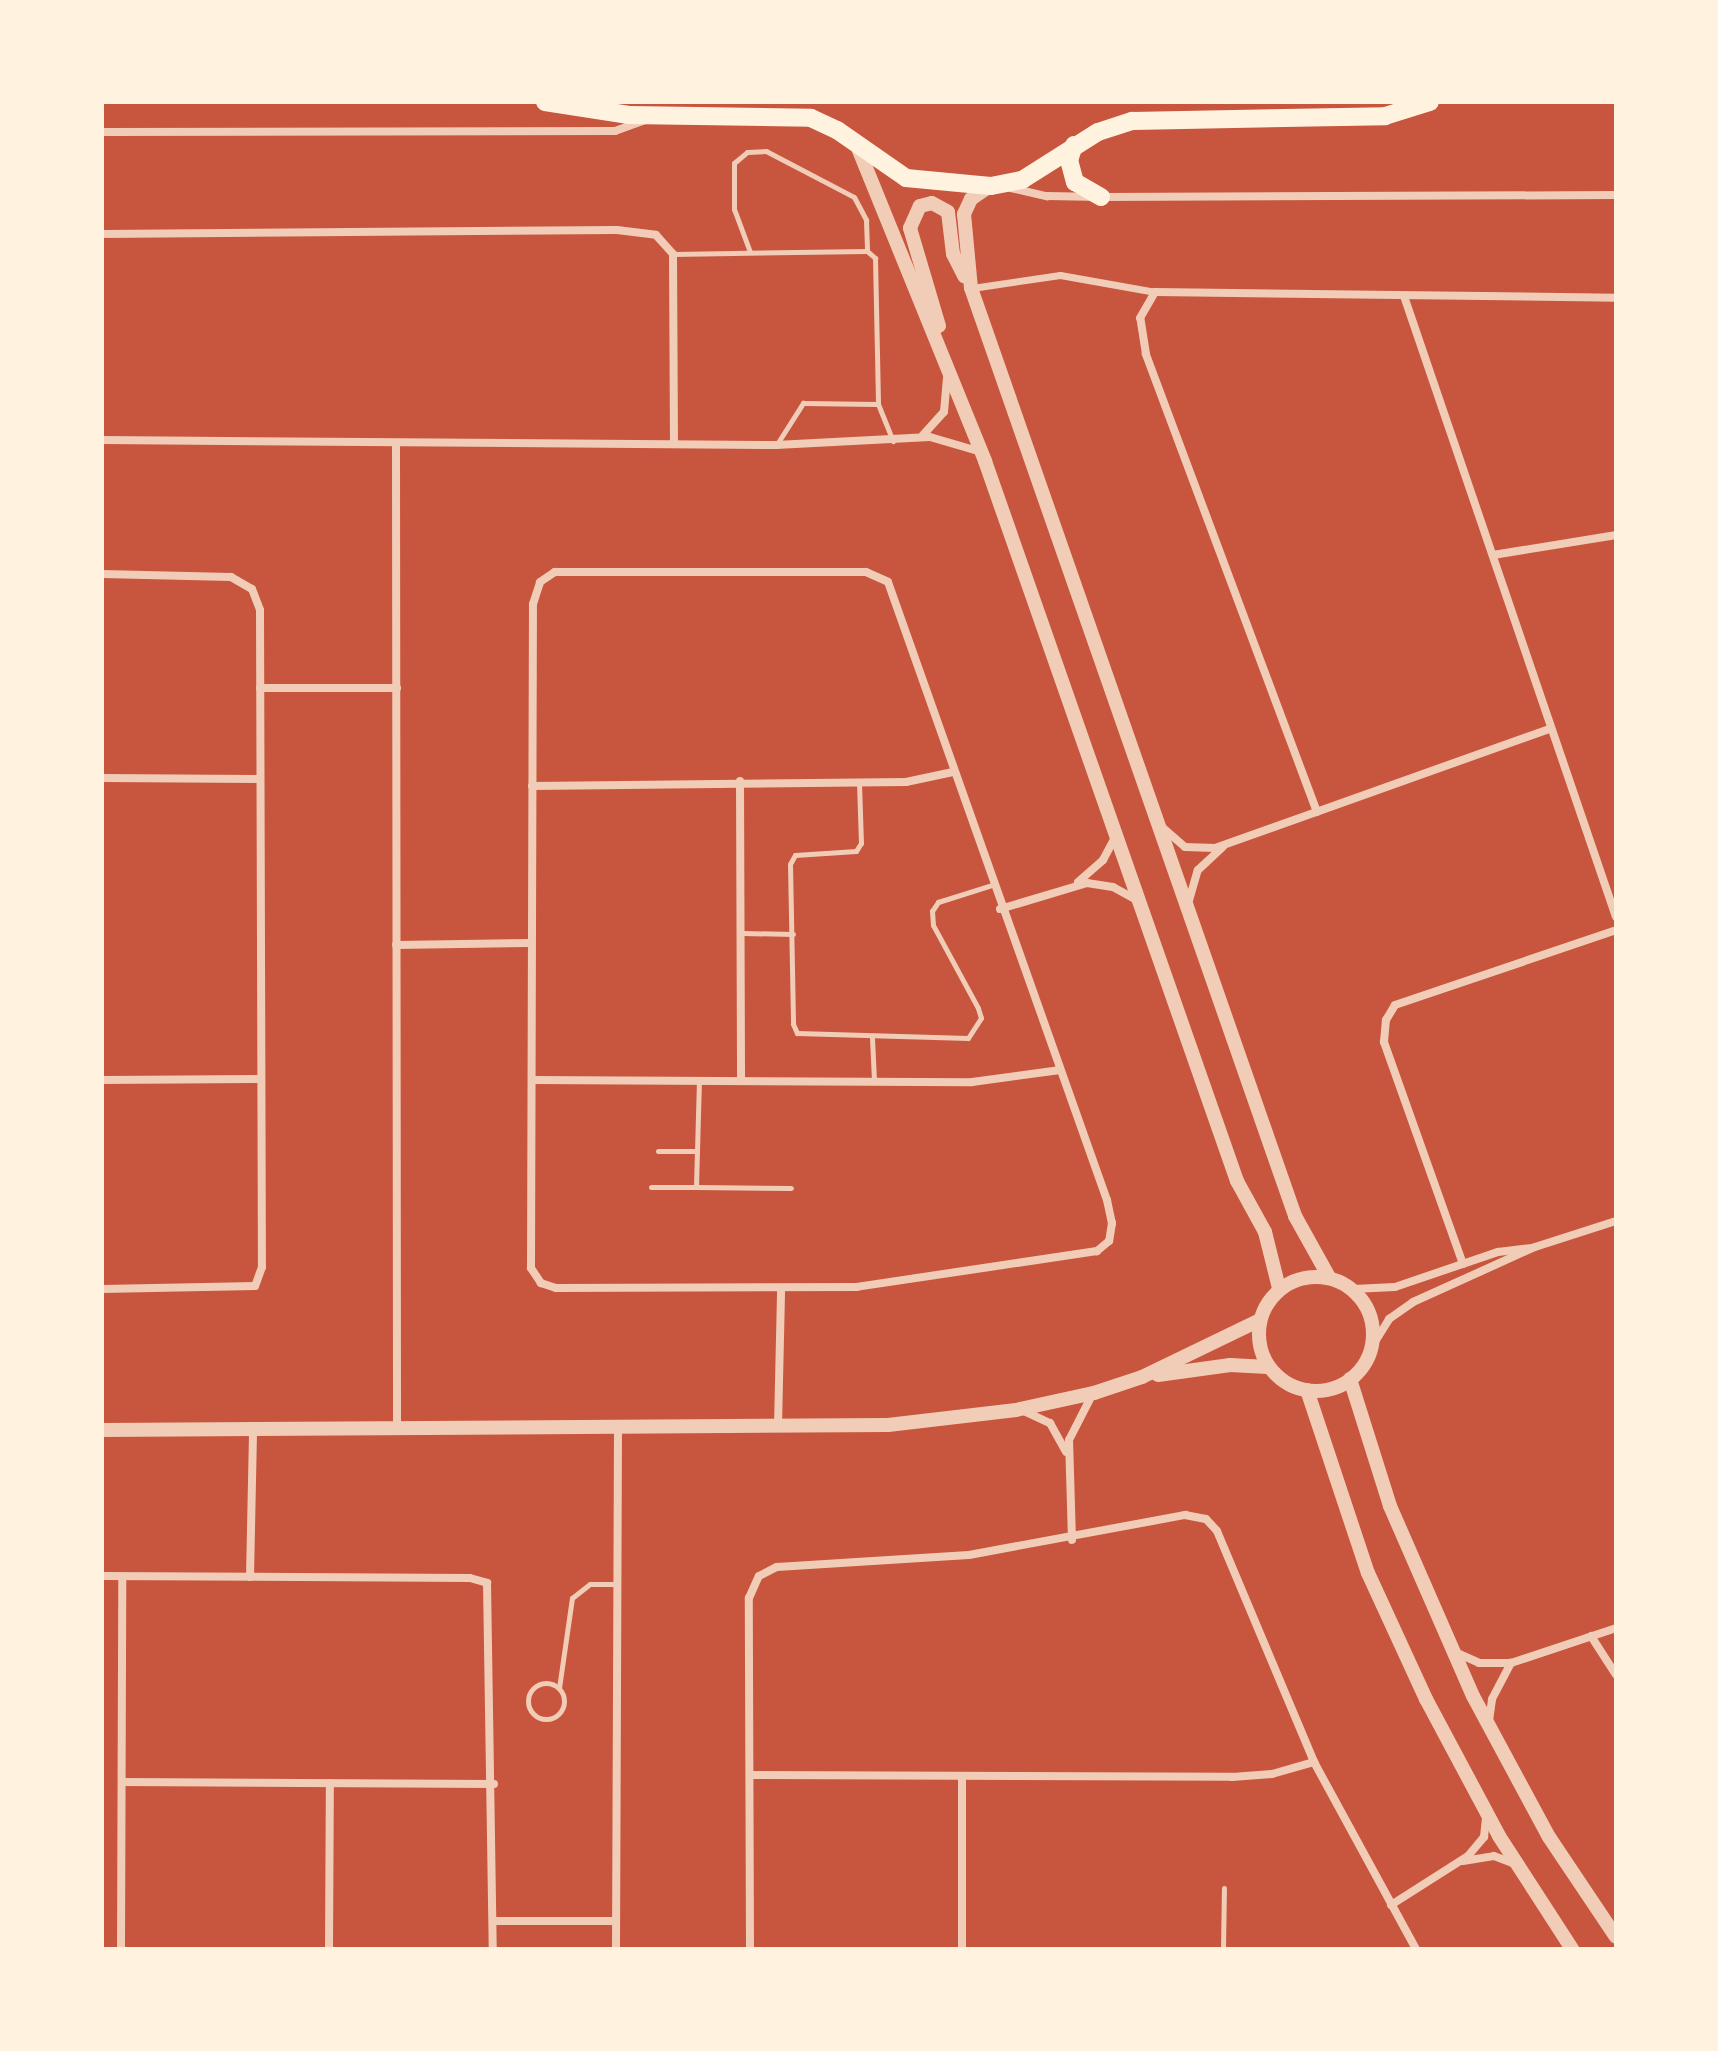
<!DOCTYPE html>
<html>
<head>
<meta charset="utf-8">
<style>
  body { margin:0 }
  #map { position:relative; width:1718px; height:2051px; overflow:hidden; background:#c8553d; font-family:"Fira Sans",sans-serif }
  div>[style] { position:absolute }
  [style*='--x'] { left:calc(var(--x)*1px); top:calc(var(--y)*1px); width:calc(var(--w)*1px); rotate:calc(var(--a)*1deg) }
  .service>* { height:5px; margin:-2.5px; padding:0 2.5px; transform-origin:2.5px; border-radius:2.5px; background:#f1ccb7 }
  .service>.ring { margin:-2.5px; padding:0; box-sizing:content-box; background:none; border:5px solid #f1ccb7; border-radius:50% }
  .pedestrian>* { height:7px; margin:-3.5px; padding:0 3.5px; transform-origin:3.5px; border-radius:3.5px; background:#f1ccb7 }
  .minor>* { height:8px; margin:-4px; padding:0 4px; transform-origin:4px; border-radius:4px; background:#f1ccb7 }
  .tertiary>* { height:14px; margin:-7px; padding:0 7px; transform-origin:7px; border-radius:7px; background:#f1ccb7 }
  .tertiary>.ring { margin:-7px; padding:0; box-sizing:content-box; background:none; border:14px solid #f1ccb7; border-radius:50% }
  .trunk>* { height:18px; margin:-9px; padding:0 9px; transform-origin:9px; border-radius:9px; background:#fff3e0 }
  span { translate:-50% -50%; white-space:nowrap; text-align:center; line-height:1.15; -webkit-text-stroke:6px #fff3e0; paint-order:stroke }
  .frame { position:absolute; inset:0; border:104px solid #fff3e0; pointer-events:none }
</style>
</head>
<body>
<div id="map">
  <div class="service">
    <div style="--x:750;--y:252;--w:46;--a:-110.4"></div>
    <div style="--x:734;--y:209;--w:46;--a:-90"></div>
    <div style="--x:734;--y:163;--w:17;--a:-40"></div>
    <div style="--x:747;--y:152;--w:19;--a:-3"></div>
    <div style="--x:766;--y:151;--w:99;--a:27.6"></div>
    <div style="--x:854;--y:197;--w:26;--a:62"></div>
    <div style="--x:866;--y:220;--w:31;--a:88"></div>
    <div style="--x:673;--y:254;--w:194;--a:-0.9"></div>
    <div style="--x:867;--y:251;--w:11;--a:41"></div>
    <div style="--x:875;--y:258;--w:146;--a:88.8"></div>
    <div style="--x:878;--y:404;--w:40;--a:68"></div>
    <div style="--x:777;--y:444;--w:49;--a:-57.6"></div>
    <div style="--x:803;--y:403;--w:75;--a:0.8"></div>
    <div style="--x:859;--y:783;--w:60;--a:88.1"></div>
    <div style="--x:861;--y:843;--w:9;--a:122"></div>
    <div style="--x:856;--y:851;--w:61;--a:176.2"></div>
    <div style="--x:795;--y:855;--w:10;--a:119"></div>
    <div style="--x:790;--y:864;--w:160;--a:88.9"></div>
    <div style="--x:793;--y:1024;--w:10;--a:66"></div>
    <div style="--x:797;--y:1033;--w:171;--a:1.7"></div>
    <div style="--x:968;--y:1038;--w:24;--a:-57"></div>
    <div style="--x:981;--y:1018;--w:10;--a:-107"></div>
    <div style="--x:978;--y:1008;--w:94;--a:-118.5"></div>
    <div style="--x:933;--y:925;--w:14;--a:-94"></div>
    <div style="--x:932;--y:911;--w:11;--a:-56"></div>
    <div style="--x:938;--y:902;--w:57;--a:-17.5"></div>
    <div style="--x:743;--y:933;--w:50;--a:1.1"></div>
    <div style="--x:872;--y:1038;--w:43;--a:87.3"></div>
    <div style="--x:658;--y:1151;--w:39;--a:0"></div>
    <div style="--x:651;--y:1187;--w:45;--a:0"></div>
    <div style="--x:696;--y:1187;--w:107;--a:-88.4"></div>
    <div style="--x:696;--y:1187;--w:95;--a:0.6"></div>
    <div class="ring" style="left:528px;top:1683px;width:31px;height:31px"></div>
    <div style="--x:559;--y:1688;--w:91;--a:-81.8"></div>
    <div style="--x:572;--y:1598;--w:23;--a:-38"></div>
    <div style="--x:590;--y:1584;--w:27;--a:0"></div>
    <div style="--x:1223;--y:1949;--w:61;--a:-89.1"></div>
  </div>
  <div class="pedestrian">
    <div style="--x:972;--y:288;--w:89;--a:-8.4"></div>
    <div style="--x:1060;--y:275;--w:97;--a:10.1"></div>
  </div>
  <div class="minor">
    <div style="--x:102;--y:132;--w:513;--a:-0.11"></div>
    <div style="--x:615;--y:131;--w:33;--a:-20"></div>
    <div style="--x:1011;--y:188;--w:37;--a:13"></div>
    <div style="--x:1047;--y:196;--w:54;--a:1.1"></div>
    <div style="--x:1101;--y:197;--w:515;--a:-0.22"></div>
    <div style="--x:102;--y:234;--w:515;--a:-0.45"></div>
    <div style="--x:617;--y:230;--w:39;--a:7"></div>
    <div style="--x:656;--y:235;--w:25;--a:48"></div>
    <div style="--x:673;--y:254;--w:189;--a:89.7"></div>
    <div style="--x:1405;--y:299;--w:653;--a:71.15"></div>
    <div style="--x:923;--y:435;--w:31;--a:-48"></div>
    <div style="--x:944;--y:412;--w:33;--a:-85"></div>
    <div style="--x:102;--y:440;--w:674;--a:0.43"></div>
    <div style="--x:776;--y:445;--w:154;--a:-3"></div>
    <div style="--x:930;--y:437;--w:50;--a:16.3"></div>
    <div style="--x:396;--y:443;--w:986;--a:89.94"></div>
    <div style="--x:1493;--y:555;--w:125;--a:-9.2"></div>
    <div style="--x:555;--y:572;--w:311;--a:0"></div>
    <div style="--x:866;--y:572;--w:24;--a:24"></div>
    <div style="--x:888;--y:582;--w:656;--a:70.49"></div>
    <div style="--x:1107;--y:1200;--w:24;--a:78"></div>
    <div style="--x:1112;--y:1223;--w:18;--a:99"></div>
    <div style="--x:1109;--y:1241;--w:16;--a:140"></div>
    <div style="--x:1097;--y:1251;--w:243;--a:171.5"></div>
    <div style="--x:857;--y:1287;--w:301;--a:179.8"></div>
    <div style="--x:556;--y:1288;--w:16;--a:-162"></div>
    <div style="--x:541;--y:1283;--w:18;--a:-124"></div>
    <div style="--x:531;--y:1268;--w:664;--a:-89.83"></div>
    <div style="--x:533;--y:604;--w:23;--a:-72"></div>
    <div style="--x:540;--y:582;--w:18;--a:-34"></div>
    <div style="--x:102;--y:574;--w:129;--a:1.3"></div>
    <div style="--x:231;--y:577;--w:24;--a:30"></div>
    <div style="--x:252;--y:589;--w:22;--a:69"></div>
    <div style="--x:260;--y:610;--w:657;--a:89.83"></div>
    <div style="--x:262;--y:1267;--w:20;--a:110"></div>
    <div style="--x:255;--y:1286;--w:153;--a:178.9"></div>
    <div style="--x:260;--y:688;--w:137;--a:0"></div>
    <div style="--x:102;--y:778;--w:158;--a:0.4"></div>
    <div style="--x:740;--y:781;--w:297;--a:89.8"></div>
    <div style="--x:532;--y:786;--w:374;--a:-0.6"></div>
    <div style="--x:906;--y:782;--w:48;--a:-12"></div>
    <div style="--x:1317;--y:812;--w:489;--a:-110.5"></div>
    <div style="--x:1146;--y:354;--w:36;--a:-99"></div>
    <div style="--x:1140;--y:318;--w:30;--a:-60"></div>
    <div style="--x:1155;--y:292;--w:461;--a:0.7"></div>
    <div style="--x:1162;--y:827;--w:30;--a:41"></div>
    <div style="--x:1185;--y:847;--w:30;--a:2"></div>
    <div style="--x:1215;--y:848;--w:355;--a:-19.6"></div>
    <div style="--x:1078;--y:882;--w:33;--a:-41"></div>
    <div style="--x:1103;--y:860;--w:26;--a:-62"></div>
    <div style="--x:1188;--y:904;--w:35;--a:-74"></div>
    <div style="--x:1198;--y:870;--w:34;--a:-43"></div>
    <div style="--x:1000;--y:909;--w:91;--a:-16.6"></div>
    <div style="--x:1087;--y:883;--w:26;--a:9"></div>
    <div style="--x:1113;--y:887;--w:26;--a:29"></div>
    <div style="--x:396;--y:945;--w:134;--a:-0.9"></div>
    <div style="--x:102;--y:1080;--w:158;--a:-0.4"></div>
    <div style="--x:532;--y:1080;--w:440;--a:0.3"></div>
    <div style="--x:972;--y:1082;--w:89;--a:-7.8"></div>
    <div style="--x:1463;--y:1264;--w:236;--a:-109.6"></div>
    <div style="--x:1384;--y:1042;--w:22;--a:-85"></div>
    <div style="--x:1386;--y:1020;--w:17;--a:-59"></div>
    <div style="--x:1395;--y:1005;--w:233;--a:-18.7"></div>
    <div style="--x:1353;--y:1289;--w:42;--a:-2.7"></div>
    <div style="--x:1395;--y:1287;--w:109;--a:-18.8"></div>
    <div style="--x:1498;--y:1252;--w:32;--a:-7"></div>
    <div style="--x:1373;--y:1345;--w:31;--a:-58"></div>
    <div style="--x:1389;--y:1319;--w:29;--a:-35"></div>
    <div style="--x:1413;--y:1302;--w:134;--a:-24.3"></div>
    <div style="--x:1535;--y:1247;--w:85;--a:-17.8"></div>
    <div style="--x:1024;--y:1411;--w:29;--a:25"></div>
    <div style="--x:1050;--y:1423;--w:33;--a:61"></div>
    <div style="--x:778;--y:1426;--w:136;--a:-88.7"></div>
    <div style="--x:1072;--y:1540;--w:100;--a:-91.7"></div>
    <div style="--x:1069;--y:1440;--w:51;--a:-62.9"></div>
    <div style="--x:102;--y:1576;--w:368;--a:0.3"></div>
    <div style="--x:470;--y:1578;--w:18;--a:16"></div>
    <div style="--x:487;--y:1583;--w:366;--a:89.1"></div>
    <div style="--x:250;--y:1577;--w:146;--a:-88.8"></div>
    <div style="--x:1591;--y:1636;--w:46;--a:57.3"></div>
    <div style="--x:1457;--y:1653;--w:24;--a:24"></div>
    <div style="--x:1479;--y:1663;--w:32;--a:0"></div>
    <div style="--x:1511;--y:1663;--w:111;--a:-18.4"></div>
    <div style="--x:1489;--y:1721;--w:22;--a:-82"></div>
    <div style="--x:1492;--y:1699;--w:41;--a:-62.2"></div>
    <div style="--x:751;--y:1775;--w:481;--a:0.2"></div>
    <div style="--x:1232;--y:1777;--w:40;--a:-4.3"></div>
    <div style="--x:1272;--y:1774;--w:44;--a:-15.9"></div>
    <div style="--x:962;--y:1777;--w:172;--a:90"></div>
    <div style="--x:122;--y:1782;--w:372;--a:0.3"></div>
    <div style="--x:1463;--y:1861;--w:31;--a:-9"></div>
    <div style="--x:1494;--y:1856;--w:19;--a:21"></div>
    <div style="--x:1391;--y:1905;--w:91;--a:-32.5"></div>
    <div style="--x:1468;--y:1856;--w:25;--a:-50"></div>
    <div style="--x:1484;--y:1837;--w:19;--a:-84"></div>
    <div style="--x:493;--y:1921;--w:122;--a:0"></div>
    <div style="--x:121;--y:1949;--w:372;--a:-89.8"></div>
    <div style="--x:329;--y:1949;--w:166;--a:-89.7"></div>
    <div style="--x:616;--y:1949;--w:520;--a:-89.78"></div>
    <div style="--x:750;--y:1949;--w:351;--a:-90.2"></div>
    <div style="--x:749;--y:1598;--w:24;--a:-66"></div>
    <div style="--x:759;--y:1576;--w:20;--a:-27"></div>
    <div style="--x:777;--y:1567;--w:192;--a:-3.6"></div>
    <div style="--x:969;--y:1555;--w:220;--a:-10.5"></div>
    <div style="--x:1185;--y:1515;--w:21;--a:11"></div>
    <div style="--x:1206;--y:1519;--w:16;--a:47"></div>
    <div style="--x:1217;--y:1531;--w:251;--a:67.2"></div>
    <div style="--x:1314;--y:1762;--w:213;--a:61.4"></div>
  </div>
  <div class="tertiary">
    <div style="--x:858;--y:148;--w:338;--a:67.9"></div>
    <div style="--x:985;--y:461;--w:763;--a:70.71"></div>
    <div style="--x:1237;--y:1181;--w:58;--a:61.2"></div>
    <div style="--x:1265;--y:1232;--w:58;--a:76"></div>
    <div style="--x:990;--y:186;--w:23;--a:146"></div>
    <div style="--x:971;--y:199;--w:17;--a:115"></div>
    <div style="--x:964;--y:214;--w:74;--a:84.6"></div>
    <div style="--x:971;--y:288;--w:983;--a:70.75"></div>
    <div style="--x:1295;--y:1216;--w:70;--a:60.9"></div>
    <div style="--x:939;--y:326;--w:102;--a:-106.5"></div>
    <div style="--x:910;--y:228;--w:24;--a:-66"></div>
    <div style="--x:920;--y:206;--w:12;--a:-14"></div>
    <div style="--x:932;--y:203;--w:18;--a:29"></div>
    <div style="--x:948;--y:212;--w:42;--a:83.2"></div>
    <div style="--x:953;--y:254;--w:25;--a:63"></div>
    <div class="ring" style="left:1259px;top:1277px;width:100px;height:100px"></div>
    <div style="--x:1158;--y:1375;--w:73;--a:-7.9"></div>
    <div style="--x:1230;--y:1365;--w:38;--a:3"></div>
    <div style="--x:1350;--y:1379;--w:133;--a:72.5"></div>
    <div style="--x:1390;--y:1506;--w:207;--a:66.4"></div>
    <div style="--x:1473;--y:1696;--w:160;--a:61.7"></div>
    <div style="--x:1549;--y:1837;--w:120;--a:56.2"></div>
    <div style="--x:1307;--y:1390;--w:193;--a:71.6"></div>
    <div style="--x:1368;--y:1573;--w:139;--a:65.3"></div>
    <div style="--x:1426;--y:1699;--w:155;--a:61.9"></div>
    <div style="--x:1499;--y:1836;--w:135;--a:57.1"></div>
    <div style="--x:102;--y:1430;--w:786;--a:-0.36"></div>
    <div style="--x:888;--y:1425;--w:129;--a:-6.7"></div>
    <div style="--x:1016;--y:1410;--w:80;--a:-12.3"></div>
    <div style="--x:1094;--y:1393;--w:51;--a:-18.4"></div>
    <div style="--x:1142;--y:1377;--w:131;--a:-25.8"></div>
  </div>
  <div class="trunk">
    <div style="--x:545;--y:102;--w:85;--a:8.8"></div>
    <div style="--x:629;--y:115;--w:182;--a:0.9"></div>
    <div style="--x:811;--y:118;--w:29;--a:25"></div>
    <div style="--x:837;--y:130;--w:84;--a:34.8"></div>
    <div style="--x:906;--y:178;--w:85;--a:5.4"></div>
    <div style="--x:991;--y:186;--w:32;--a:-11"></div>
    <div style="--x:1022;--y:180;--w:90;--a:-32.3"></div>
    <div style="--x:1098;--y:132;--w:36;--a:-18"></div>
    <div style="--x:1132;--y:121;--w:253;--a:-1.1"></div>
    <div style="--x:1385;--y:116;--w:47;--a:-17.3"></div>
    <div style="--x:1074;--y:145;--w:16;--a:108"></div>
    <div style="--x:1069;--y:160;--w:23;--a:75"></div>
    <div style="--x:1075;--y:182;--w:30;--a:30"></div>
  </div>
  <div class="frame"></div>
</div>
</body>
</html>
